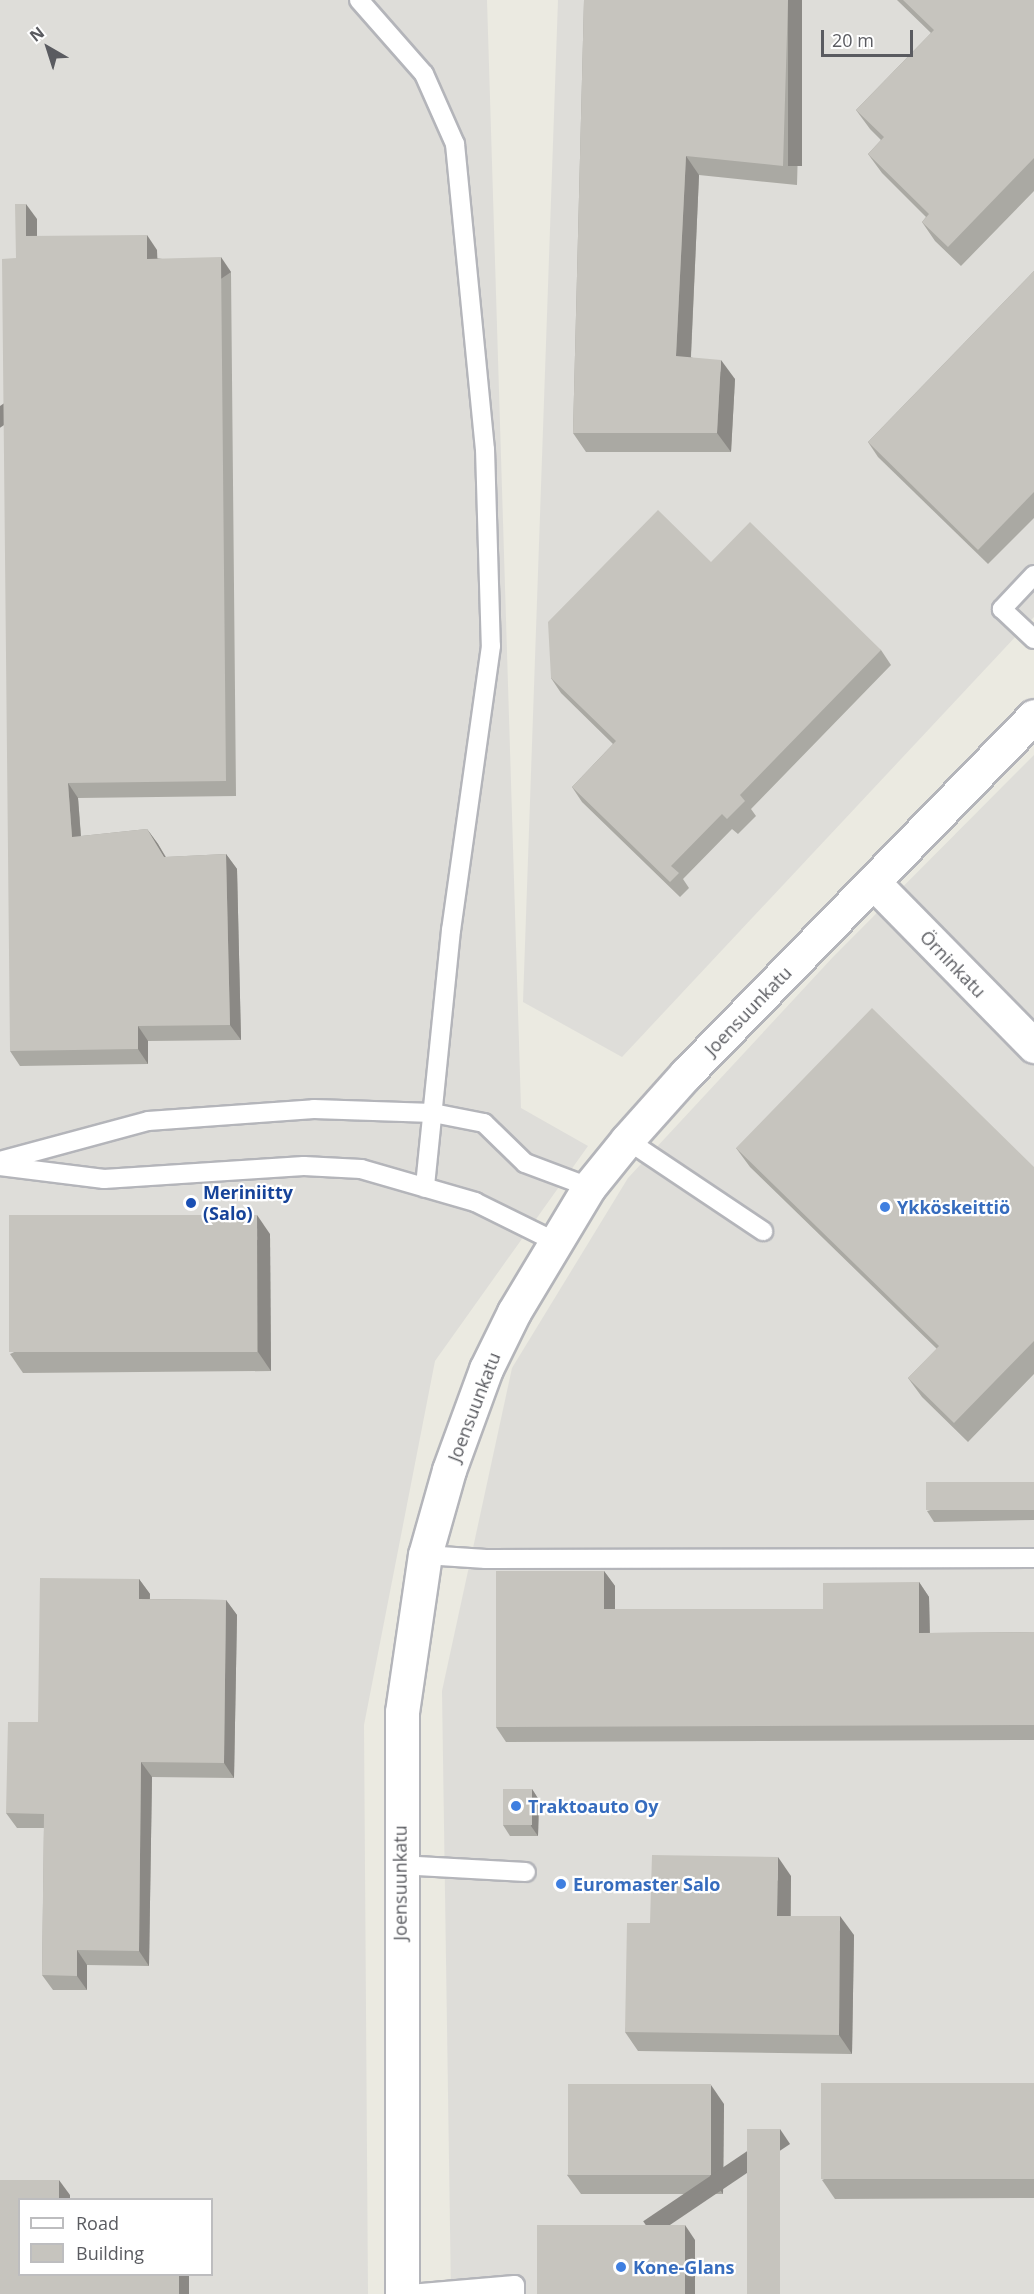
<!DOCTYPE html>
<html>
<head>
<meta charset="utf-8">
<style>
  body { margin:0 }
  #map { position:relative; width:1034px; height:2294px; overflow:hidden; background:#ebeae1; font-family:"Open Sans",sans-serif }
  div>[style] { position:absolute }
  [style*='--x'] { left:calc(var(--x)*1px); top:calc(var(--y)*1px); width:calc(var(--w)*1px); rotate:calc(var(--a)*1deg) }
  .industrial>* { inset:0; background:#deddd9 }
  .roads { filter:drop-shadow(2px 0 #b4b5ba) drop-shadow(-2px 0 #b4b5ba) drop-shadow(0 2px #b4b5ba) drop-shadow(0 -2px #b4b5ba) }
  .lane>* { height:18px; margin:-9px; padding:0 9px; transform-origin:9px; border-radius:9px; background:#fff }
  .street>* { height:33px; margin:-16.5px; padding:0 16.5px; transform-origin:16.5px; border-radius:16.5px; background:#fff }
  .secondary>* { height:33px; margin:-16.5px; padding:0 16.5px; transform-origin:16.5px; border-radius:16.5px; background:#fff }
  .wall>* { inset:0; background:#aaa9a3 }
  .shaded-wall>* { inset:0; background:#8b8985; transform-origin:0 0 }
  .building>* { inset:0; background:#c6c4be; transform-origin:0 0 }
  .dots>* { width:16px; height:16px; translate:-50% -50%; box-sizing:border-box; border:3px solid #fff; border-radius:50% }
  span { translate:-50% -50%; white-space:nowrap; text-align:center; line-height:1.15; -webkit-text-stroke:4.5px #fff; paint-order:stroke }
  .street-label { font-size:18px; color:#5a5b60 }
  .transit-label { font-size:18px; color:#164399; font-weight:700 }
  .left { translate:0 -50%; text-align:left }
  .shop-label { font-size:18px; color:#366cbe; font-weight:700 }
  .legend { position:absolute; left:18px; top:2198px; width:195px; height:78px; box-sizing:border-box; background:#fff; border:2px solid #bdbdbf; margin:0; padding:8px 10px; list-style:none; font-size:18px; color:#5a5b60 }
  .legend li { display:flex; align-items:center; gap:12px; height:30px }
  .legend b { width:30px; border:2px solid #bdbdbf }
  .north { position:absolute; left:18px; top:18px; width:60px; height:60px; -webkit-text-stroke:4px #fff; paint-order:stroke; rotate:321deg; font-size:16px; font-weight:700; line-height:24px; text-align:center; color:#5a5b60 }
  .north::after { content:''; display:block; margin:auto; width:21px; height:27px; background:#5a5b60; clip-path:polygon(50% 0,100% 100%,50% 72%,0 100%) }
  .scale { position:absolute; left:821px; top:30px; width:92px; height:27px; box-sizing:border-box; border:3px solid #5a5b60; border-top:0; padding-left:8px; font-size:18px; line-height:21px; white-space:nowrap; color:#5a5b60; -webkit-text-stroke:4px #fff; paint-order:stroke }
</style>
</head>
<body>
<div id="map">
  <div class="industrial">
    <div style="clip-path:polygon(evenodd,0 0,487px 0,521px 1108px,588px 1146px,435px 1361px,364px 1725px,368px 2294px,0 2294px,0 0,20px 2200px,212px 2200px,212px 2274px,20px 2274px,20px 2200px)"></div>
    <div style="clip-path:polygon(558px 0,1034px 0,1034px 617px,622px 1057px,523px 1002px)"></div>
    <div style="clip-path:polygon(1034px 755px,1034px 2294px,451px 2294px,442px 1691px,512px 1368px,628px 1178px,833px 957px)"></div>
  </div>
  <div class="roads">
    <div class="lane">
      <div style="--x:359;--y:0;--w:98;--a:48.7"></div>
      <div style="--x:424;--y:74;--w:77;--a:66.1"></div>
      <div style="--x:455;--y:144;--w:306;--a:84.4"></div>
      <div style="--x:485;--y:449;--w:197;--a:88.3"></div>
      <div style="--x:491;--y:646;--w:287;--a:98"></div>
      <div style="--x:451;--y:930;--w:259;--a:95.8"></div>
      <div style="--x:1034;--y:575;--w:47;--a:133.3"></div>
      <div style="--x:1002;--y:609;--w:44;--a:43.2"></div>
      <div style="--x:627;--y:1140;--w:164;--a:33.8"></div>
      <div style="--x:0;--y:1161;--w:153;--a:-15.1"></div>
      <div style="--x:148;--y:1121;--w:166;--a:-4.1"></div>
      <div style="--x:314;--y:1109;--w:119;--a:1.9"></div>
      <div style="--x:433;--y:1113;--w:52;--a:11.1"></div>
      <div style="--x:484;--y:1123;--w:57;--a:44.3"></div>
      <div style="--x:525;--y:1163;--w:68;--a:20.6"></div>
      <div style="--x:0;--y:1166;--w:105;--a:7.1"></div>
      <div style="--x:104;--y:1179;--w:200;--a:-3.7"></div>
      <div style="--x:304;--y:1166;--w:57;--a:3"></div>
      <div style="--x:361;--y:1169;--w:119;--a:16.1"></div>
      <div style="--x:475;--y:1202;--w:90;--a:26.3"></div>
      <div style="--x:425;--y:1555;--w:61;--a:3.8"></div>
      <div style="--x:486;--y:1559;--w:548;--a:-0.1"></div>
      <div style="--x:399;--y:1865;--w:127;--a:3.2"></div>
      <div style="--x:410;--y:2294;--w:105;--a:-4.9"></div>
      <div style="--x:515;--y:2285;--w:9;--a:90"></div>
    </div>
    <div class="street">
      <div style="--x:873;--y:882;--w:230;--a:45.5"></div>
    </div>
    <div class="secondary">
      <div style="--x:402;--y:2294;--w:582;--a:-90"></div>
      <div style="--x:402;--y:1712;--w:159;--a:-81.7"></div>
      <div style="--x:425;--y:1555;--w:88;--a:-74.2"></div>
      <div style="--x:449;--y:1470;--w:108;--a:-69.9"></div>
      <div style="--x:486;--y:1369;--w:64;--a:-63.8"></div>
      <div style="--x:514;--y:1312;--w:146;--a:-59"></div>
      <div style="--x:589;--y:1187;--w:60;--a:-51"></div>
      <div style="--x:627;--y:1140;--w:89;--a:-48.2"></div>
      <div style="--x:686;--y:1074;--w:499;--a:-45.8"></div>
    </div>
  </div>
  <div class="wall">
    <div style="clip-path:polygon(584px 0,802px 0,797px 185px,699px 175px,691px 357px,735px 379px,731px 452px,586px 452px,573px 433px)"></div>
    <div style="clip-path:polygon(897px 0,1034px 0,1034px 191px,961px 266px,935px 241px,922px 222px,926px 217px,882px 173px,868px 154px,881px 140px,870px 129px,856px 110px,931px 33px)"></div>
    <div style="clip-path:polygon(37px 219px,37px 236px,157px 250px,157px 258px,231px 272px,236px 796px,78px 798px,81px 836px,147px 829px,158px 844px,166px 857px,226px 854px,237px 869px,241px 1040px,148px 1041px,148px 1064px,20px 1066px,10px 1051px,16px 258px)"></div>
    <div style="clip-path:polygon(1034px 271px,1034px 518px,988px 564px,878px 457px,868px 442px)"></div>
    <div style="clip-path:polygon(711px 562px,881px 650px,891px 665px,751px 809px,756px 816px,738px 834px,732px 829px,683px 879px,689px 888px,680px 897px,582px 802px,572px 787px,613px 744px,561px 693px,551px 678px)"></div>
    <div style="clip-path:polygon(736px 1148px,1034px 1167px,1034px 1374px,968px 1442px,922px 1397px,908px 1378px,937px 1349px,750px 1167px)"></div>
    <div style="clip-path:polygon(270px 1234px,271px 1371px,23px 1373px,10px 1354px)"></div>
    <div style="clip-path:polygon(1034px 1482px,1034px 1520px,934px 1522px,927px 1511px)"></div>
    <div style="clip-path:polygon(604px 1571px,615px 1586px,615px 1609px,823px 1609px,919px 1582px,929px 1597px,930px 1633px,1034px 1632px,1034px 1740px,506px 1742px,496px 1727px)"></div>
    <div style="clip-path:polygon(139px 1579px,150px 1594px,150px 1599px,226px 1600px,237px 1615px,234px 1778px,152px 1777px,149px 1966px,87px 1965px,87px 1990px,53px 1990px,42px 1975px,44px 1828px,17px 1828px,6px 1813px,38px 1722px)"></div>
    <div style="clip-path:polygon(532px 1789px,539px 1800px,538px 1836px,510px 1836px,503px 1825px)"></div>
    <div style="clip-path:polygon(791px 1876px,791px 1916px,854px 1935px,852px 2054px,638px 2051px,625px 2032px,650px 1923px)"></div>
    <div style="clip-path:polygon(1034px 2083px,1034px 2198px,835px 2199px,822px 2180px)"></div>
    <div style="clip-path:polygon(724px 2104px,723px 2194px,581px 2194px,567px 2175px)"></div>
  </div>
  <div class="shaded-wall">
    <div style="left:788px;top:0;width:14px;height:166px"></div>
    <div style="clip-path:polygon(686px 156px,699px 175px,690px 375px,676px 356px)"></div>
    <div style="clip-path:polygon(26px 204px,37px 219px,37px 251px,26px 236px)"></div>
    <div style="clip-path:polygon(147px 235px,157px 250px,158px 273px,147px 259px)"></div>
    <div style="left:221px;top:257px;width:18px;height:524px;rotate:56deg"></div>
    <div style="clip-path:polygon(721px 360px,735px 379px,731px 452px,717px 433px)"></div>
    <div style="clip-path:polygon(68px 783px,78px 798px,82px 852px,72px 837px)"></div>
    <div style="clip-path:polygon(147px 829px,158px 844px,174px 872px,164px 857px)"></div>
    <div style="clip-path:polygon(226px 854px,237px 869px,241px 1040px,230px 1025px)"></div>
    <div style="clip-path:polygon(138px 1026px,148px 1041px,148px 1064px,138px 1049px)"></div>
    <div style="clip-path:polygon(257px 1215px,270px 1234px,271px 1371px,258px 1352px)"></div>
    <div style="clip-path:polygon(604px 1571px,615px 1586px,615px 1624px,604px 1609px)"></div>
    <div style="clip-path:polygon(139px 1579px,150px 1594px,149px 1614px,139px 1599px)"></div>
    <div style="clip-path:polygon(919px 1582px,929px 1597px,930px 1647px,919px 1633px)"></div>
    <div style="clip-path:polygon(226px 1600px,237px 1615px,234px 1778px,224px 1763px)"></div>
    <div style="clip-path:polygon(141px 1762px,152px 1777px,149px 1966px,139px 1951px)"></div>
    <div style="clip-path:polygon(532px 1789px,539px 1800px,538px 1836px,531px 1826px)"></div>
    <div style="clip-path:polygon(778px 1857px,791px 1876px,790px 1935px,777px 1916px)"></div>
    <div style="clip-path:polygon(840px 1916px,854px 1935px,852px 2054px,839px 2035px)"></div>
    <div style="clip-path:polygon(77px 1950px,87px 1965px,87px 1990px,77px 1976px)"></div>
    <div style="clip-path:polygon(711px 2085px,724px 2104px,723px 2194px,710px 2175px)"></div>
    <div style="left:780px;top:2129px;width:18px;height:165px;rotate:56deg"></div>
    <div style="clip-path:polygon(59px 2180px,70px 2195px,70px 2199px,59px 2199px)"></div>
    <div style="clip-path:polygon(685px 2225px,695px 2240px,695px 2294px,684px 2294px)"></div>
    <div style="left:179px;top:2274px;width:10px;height:20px"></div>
  </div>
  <div class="building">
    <div style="clip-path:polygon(584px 0,788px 0,783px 166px,686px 156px,676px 356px,721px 360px,717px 433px,573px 433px)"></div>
    <div style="clip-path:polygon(903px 0,1034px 0,1034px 158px,948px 247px,922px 222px,929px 214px,868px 154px,884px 137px,856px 110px,934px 30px)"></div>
    <div style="clip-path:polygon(15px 204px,26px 204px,26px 236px,147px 235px,147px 259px,221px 257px,226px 781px,68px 783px,72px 837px,147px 829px,164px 857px,226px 854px,230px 1025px,138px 1026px,138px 1049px,10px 1051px,2px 259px,16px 258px)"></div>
    <div style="clip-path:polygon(1034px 271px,1034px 492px,978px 550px,868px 442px)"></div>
    <div style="clip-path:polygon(658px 510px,711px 562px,750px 522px,881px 650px,740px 795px,745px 801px,727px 819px,722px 814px,671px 866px,679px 873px,670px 882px,572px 787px,616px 741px,551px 678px,548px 622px)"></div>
    <div style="clip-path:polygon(872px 1008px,1034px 1167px,1034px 1341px,954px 1423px,908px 1378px,939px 1346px,736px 1148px)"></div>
    <div style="left:257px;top:1215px;width:137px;height:248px;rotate:90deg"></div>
    <div style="left:1034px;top:1482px;width:28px;height:108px;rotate:90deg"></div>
    <div style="clip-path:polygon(496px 1571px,604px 1571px,604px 1609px,823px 1609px,823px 1583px,919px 1582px,919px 1633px,1034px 1632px,1034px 1725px,496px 1727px)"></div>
    <div style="clip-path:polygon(40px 1578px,139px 1579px,139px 1599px,226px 1600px,224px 1763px,141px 1762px,139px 1951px,77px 1950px,77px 1976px,42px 1975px,44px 1814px,6px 1813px,8px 1722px,38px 1722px)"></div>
    <div style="left:503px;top:1789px;width:29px;height:36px"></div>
    <div style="clip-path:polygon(652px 1855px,778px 1857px,777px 1916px,840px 1916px,839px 2035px,625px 2032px,627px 1923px,650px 1923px)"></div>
    <div style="left:1034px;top:2083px;width:96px;height:213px;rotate:90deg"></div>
    <div style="left:568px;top:2084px;width:143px;height:91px"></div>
    <div style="left:747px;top:2129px;width:33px;height:165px"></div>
    <div style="clip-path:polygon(0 2180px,59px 2180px,59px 2199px,20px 2199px,20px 2274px,179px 2274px,179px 2294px,0 2294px)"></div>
    <div style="left:537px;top:2225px;width:148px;height:69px"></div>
  </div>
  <div class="dots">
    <div style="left:191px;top:1203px;background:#1a4fb4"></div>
    <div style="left:885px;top:1207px;background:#3f7fe0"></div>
    <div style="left:516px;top:1806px;background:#3f7fe0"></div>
    <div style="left:561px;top:1884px;background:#3f7fe0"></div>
    <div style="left:621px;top:2267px;background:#3f7fe0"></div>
  </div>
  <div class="street-label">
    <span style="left:953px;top:964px;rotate:46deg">Örninkatu</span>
    <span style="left:748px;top:1011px;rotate:-46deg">Joensuunkatu</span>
    <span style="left:474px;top:1407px;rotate:-69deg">Joensuunkatu</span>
    <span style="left:400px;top:1883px;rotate:-90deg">Joensuunkatu</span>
  </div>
  <div class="transit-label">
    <span class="left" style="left:203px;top:1203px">Meriniitty<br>(Salo)</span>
  </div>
  <div class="shop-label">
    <span class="left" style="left:897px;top:1207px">Ykköskeittiö</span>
    <span class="left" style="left:528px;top:1806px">Traktoauto Oy</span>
    <span class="left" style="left:573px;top:1884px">Euromaster Salo</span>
    <span class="left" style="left:633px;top:2267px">Kone-Glans</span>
  </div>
  <ul class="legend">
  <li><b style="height:8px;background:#fff"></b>Road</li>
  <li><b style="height:16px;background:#c6c4be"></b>Building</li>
  </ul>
  <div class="north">N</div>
  <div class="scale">20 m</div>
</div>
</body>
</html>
